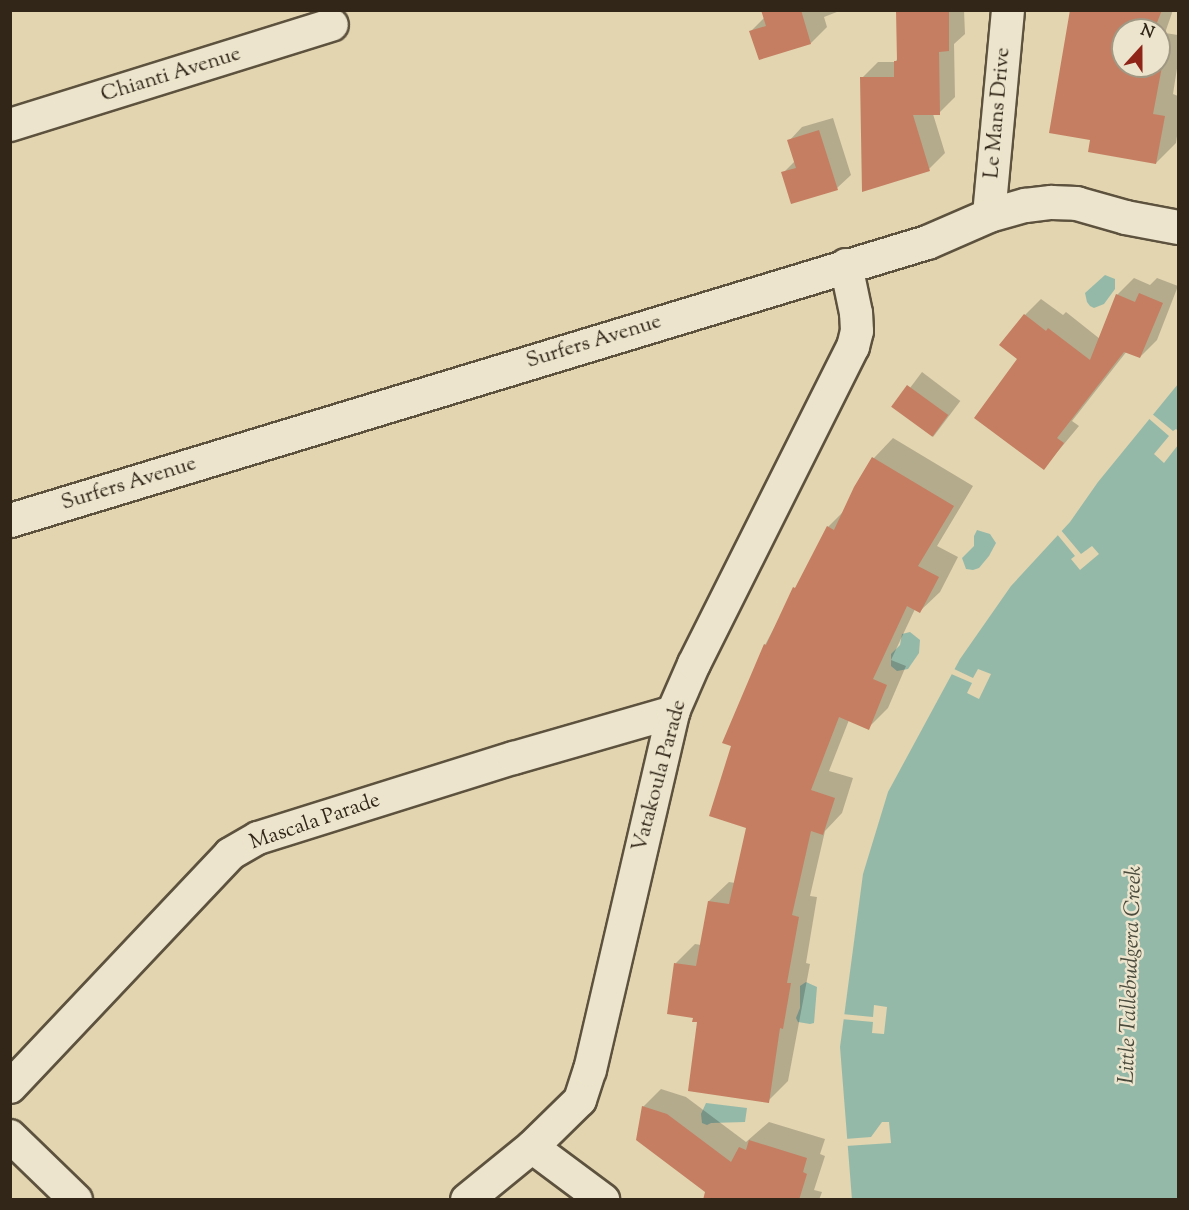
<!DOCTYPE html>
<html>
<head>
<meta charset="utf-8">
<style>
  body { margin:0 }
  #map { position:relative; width:1189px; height:1210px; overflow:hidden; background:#e2d5b0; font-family:"Sorts Mill Goudy",serif }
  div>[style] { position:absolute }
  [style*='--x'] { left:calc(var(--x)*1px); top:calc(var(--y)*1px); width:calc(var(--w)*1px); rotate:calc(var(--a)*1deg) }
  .water>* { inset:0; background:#95b9a9 }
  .pier>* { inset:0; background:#e2d5b0 }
  .shadow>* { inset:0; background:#0003; transform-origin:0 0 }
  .building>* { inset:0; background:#c57e62; transform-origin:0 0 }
  .roads { filter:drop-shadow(2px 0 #5d523e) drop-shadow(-2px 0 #5d523e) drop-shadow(0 2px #5d523e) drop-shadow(0 -2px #5d523e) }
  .minor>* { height:32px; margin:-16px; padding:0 16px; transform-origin:16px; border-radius:16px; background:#ece4cc }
  .tertiary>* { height:33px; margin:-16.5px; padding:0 16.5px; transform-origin:16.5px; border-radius:16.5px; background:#ece4cc }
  span { translate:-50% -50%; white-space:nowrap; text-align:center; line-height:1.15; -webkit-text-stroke:5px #ece4cc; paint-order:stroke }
  .street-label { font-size:21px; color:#312618 }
  .water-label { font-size:22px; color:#4a4b3c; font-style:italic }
  .frame { position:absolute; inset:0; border:12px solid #312618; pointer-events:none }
  .north { position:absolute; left:1111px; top:18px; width:60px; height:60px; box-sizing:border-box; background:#ece4cc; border:2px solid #a19884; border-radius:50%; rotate:21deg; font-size:16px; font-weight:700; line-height:24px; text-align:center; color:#312618 }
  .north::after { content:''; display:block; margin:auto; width:21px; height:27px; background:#8f2418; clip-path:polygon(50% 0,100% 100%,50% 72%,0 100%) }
</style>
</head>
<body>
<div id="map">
  <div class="water">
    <div style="clip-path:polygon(1105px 275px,1115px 279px,1115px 289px,1104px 304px,1094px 308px,1090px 306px,1087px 302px,1085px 293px)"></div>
    <div style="clip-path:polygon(1178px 384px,1178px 1199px,852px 1200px,840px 1047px,863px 874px,888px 792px,960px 659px,1011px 586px,1070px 522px,1098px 482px)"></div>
    <div style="clip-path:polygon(977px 530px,990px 534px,996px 543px,989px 556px,979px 568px,973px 570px,966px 569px,962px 558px,974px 546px,974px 536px)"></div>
    <div style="clip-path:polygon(910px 632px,920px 640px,919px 653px,908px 669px,897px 671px,891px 666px,891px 654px,900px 645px,902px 634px)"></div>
    <div style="clip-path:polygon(806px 982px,817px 987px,814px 1023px,810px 1024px,798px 1022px,796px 1018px,800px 1008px,800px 986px)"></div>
    <div style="clip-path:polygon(706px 1103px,747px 1108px,745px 1122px,711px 1123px,707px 1125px,702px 1123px,701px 1114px)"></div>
  </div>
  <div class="pier">
    <div style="clip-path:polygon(1151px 413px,1173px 431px,1176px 429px,1178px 431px,1178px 445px,1164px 463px,1154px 454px,1169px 436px,1147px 417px)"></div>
    <div style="clip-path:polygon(1060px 529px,1081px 554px,1092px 546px,1099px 554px,1080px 570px,1071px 559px,1075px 556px,1056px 533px)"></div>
    <div style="clip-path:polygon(952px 668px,973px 678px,978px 669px,991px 674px,979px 699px,967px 693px,972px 683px,949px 673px)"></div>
    <div style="clip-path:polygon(874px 1005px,887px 1007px,884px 1034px,872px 1033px,873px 1022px,841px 1019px,842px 1014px,873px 1017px)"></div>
    <div style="clip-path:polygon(882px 1122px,889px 1122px,891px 1143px,846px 1146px,845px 1139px,871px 1137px)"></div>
  </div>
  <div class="shadow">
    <div style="clip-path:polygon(763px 10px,842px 10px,824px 17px,827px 27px,811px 43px,751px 31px,765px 17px)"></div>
    <div style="clip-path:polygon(898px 10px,964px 10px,965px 34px,954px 44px,955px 97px,939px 113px,933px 114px,945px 153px,929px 169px,862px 78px,878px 62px,895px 62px,898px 58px)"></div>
    <div style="clip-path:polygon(evenodd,1073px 10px,1173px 10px,1165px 33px,1178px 35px,1178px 62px,1173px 94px,1178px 96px,1178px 129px,1176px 143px,1156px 163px,1092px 139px,1073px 10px,1123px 30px,1159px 30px,1159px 66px,1123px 66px,1123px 30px)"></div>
    <div style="clip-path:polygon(833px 118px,851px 175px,837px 188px,792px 203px,783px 173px,795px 161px,789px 141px,802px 127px)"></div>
    <div style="clip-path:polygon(1134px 278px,1150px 285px,1157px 278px,1178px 286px,1157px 340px,1140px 357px,1127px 351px,1072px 421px,1079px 426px,1044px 468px,1019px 359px,1025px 315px,1041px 299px,1063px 315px,1066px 312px,1100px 339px,1117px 295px)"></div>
    <div style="left:922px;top:372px;width:48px;height:45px;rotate:37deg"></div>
    <div style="clip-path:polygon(893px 438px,973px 486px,937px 546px,958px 557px,940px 592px,920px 611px,915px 609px,891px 660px,906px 666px,888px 708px,868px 728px,849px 720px,829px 771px,853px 778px,842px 813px,825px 831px,810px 896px,817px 897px,806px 963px,810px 964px,788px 1081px,768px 1101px,699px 1021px,676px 963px,695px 944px,701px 945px,709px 901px,729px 882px,735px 883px,748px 827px,765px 645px,828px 527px,844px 511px,874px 458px)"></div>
    <div style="clip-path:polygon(661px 1089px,686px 1097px,746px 1142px,769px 1122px,825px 1139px,820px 1154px,825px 1156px,814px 1190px,822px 1192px,819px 1200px,704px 1200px,707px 1191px,643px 1107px)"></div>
  </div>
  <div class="building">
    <div style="clip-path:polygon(761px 10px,801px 10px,811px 44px,759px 60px,749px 31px,766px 26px)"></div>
    <div style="clip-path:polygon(896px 10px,949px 10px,949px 51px,939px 52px,940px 115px,913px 115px,930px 171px,862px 192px,860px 77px,894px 77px,894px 61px,897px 61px)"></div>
    <div style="clip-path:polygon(1070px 10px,1162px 10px,1154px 30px,1123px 30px,1123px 66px,1159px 66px,1159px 55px,1164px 56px,1153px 114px,1165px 116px,1156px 164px,1088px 152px,1090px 140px,1049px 133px)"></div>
    <div style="clip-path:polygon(819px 130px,838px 190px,791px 204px,781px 172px,796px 168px,787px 140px)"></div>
    <div style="clip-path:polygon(1139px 293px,1163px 303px,1140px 358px,1124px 352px,1057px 438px,1064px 443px,1044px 470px,974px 418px,1017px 359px,999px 345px,1024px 314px,1046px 331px,1048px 328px,1090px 360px,1116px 294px,1135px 302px)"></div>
    <div style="left:907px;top:385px;width:51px;height:27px;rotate:36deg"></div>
    <div style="clip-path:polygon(872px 457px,954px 506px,918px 566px,939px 577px,920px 613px,907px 606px,873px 679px,887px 685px,869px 730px,839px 717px,811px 790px,835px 798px,823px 835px,811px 831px,792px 915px,799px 917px,787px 983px,791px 983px,783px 1029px,780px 1028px,769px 1103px,688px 1091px,697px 1022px,692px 1022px,693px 1018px,667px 1014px,674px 963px,696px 966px,708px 901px,729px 904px,746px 828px,709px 816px,731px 746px,722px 743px,764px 644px,766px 645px,793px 587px,795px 588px,827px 526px,834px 530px,854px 487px)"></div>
    <div style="clip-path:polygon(642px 1106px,667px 1114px,731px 1162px,739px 1147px,746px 1150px,749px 1140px,807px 1158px,803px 1172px,807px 1174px,799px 1200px,703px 1200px,705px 1192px,636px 1140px)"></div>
  </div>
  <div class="roads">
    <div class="minor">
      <div style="--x:10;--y:125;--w:337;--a:-17.3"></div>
      <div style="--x:989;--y:215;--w:206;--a:-84.7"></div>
      <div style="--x:10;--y:1087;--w:320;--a:-46.6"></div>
      <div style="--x:230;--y:854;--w:32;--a:-30"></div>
      <div style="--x:258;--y:838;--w:268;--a:-17.4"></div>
      <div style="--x:514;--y:758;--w:166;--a:-16.1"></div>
      <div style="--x:10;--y:1136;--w:92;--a:44.1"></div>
      <div style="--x:532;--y:1147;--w:89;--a:36.7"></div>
      <div style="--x:467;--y:1200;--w:84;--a:-39.2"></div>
      <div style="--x:532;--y:1147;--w:67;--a:-44.4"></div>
      <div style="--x:580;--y:1100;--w:32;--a:-72"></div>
      <div style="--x:590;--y:1070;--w:367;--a:-76.9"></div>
      <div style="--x:673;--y:712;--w:52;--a:-66.4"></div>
      <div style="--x:694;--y:664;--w:355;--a:-63.4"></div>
      <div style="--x:853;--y:347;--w:16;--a:-76"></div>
      <div style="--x:857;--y:331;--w:18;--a:-93"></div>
      <div style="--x:856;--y:313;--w:49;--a:-101.8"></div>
    </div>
    <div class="tertiary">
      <div style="--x:10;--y:520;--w:958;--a:-16.87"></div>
      <div style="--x:927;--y:242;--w:68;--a:-23.5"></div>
      <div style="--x:989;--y:215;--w:37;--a:-16"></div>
      <div style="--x:1025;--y:205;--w:26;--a:-7"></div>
      <div style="--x:1051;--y:202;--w:25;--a:2"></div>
      <div style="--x:1076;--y:203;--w:51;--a:15.9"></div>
      <div style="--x:1125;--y:217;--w:54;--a:10.7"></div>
    </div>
  </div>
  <div class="street-label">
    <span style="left:171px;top:75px;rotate:-17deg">Chianti Avenue</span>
    <span style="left:998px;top:113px;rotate:-85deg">Le Mans Drive</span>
    <span style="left:594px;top:342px;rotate:-17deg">Surfers Avenue</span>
    <span style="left:129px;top:484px;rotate:-17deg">Surfers Avenue</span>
    <span style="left:660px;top:776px;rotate:-75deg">Vatakoula Parade</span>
    <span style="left:315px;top:822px;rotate:-19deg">Mascala Parade</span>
  </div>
  <div class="water-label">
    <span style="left:1132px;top:975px;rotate:-88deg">Little Tallebudgera Creek</span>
  </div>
  <div class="frame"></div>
  <div class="north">N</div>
</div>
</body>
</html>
